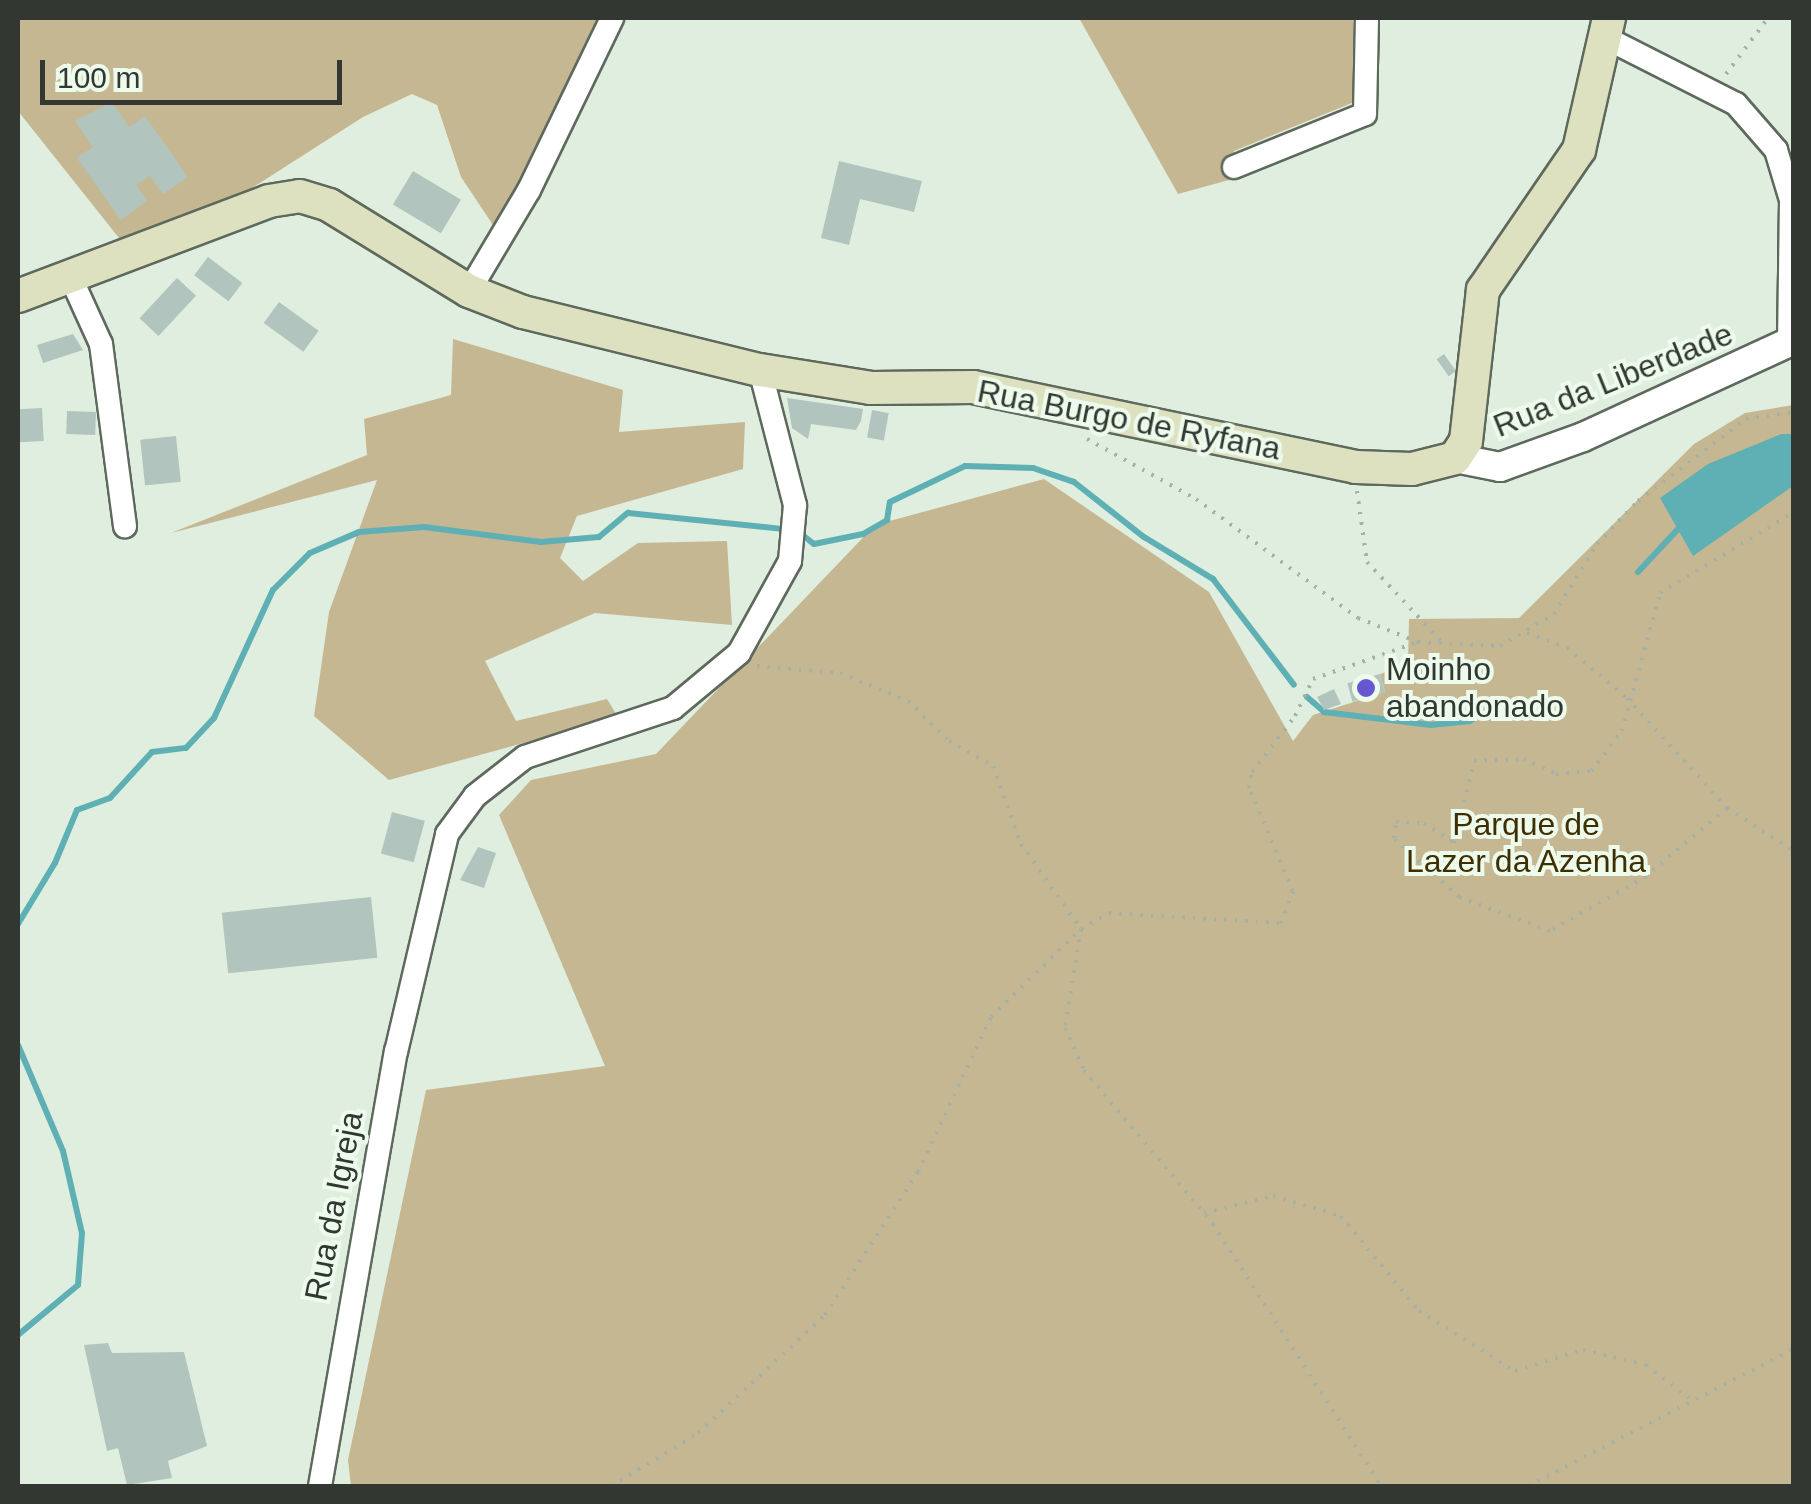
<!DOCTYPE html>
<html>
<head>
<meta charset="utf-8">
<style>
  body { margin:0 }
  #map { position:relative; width:1811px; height:1504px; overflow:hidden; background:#e0eedf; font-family:Helvetica,sans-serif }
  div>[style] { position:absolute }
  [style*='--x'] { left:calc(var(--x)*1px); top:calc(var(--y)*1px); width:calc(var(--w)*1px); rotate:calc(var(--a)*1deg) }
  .green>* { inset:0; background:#c6b793 }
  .water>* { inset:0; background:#5fb0b4 }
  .stream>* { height:6px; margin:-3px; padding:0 3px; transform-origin:3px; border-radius:3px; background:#5fb0b4 }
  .building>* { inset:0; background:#b1c5be; transform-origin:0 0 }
  .path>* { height:4px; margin-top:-2px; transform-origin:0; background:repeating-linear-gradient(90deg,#a6b1a6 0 2.5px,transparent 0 10.5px) }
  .roads { filter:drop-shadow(2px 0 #5e695d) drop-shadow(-2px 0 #5e695d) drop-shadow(0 2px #5e695d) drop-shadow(0 -2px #5e695d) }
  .minor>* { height:22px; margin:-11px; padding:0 11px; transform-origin:11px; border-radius:11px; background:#fff }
  .tertiary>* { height:28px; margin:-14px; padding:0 14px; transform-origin:14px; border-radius:14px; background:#fff }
  .secondary>* { height:32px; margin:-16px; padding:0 16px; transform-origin:16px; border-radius:16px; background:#dde1c0 }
  .dots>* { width:28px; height:28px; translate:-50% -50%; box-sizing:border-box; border:5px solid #edfbec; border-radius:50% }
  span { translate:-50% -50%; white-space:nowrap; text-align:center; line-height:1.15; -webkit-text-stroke:8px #edfbec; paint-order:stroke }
  .street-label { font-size:32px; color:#323732 }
  .poi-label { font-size:32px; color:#323732 }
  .left { translate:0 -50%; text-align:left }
  .park-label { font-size:32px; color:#3f2e00 }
  .frame { position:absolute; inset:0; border:20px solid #323732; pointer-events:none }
  .scale { position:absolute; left:40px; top:60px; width:302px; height:45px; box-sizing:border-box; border:5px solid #323732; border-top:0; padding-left:12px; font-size:30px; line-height:35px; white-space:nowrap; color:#323732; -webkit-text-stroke:8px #edfbec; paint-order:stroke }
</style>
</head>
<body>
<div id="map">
  <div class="green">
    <div style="clip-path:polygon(18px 18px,603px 18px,497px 231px,461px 177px,437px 105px,412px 94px,363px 117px,246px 192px,123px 243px,18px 111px)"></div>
    <div style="clip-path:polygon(1079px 18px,1359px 18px,1352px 103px,1234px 151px,1229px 180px,1178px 194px)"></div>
    <div style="clip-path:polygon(453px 339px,623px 390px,619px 432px,745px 422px,743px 469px,577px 516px,560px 558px,583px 581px,638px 543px,727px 541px,732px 625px,595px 613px,485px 661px,516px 721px,607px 699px,618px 717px,389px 780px,314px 716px,329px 612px,377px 480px,171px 533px,367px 455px,364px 419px,451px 395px)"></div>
    <div style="clip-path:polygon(1793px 405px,1793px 1486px,351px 1486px,348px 1460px,426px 1090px,605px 1066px,499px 815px,531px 780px,656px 754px,875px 525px,1044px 479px,1209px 592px,1293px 741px,1313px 715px,1385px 692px,1380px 674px,1408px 664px,1409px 619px,1519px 618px,1694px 444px,1745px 413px)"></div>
  </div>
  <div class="water">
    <div style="clip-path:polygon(1781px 434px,1793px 434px,1793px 486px,1693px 556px,1660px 498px,1708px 464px)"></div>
  </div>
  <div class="stream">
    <div style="--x:805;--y:537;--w:11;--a:38"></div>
    <div style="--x:814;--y:544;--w:50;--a:-11.5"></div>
    <div style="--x:863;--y:534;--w:28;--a:-30"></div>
    <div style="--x:887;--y:520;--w:18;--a:-81"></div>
    <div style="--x:890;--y:502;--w:83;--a:-25.6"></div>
    <div style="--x:965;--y:466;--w:68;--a:1.7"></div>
    <div style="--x:1033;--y:468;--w:43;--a:18.9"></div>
    <div style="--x:1074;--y:482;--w:89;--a:38.2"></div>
    <div style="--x:1144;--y:537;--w:81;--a:31.3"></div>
    <div style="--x:1213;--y:579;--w:133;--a:52.6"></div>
    <div style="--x:1638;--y:572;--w:62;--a:-47"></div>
    <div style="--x:1307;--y:697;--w:23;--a:41"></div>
    <div style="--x:1324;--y:712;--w:108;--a:6.9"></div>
    <div style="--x:1431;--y:725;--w:39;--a:-6"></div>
    <div style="--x:1470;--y:721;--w:27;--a:-31"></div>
    <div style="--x:18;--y:924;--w:71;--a:-58.8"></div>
    <div style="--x:55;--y:863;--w:57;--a:-67.5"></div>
    <div style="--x:77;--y:810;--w:35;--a:-20"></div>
    <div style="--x:110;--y:798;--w:62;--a:-47.6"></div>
    <div style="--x:152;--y:752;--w:34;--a:-7"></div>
    <div style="--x:186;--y:748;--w:41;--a:-47"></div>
    <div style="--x:214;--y:718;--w:141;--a:-65.3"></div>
    <div style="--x:273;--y:590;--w:52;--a:-45"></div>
    <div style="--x:310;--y:553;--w:53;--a:-23.2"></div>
    <div style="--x:359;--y:532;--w:65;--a:-4.4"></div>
    <div style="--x:424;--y:527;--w:118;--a:7.3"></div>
    <div style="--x:541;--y:542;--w:58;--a:-4.9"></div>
    <div style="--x:599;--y:537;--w:38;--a:-40"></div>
    <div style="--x:628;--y:513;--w:157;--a:5.9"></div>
    <div style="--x:18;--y:1045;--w:115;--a:67"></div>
    <div style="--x:63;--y:1151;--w:84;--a:77"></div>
    <div style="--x:82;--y:1233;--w:52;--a:94.4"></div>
    <div style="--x:78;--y:1285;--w:78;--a:140.2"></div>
  </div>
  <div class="building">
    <div style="clip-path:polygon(112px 102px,129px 127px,145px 116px,188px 177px,163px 194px,150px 176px,136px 185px,147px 201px,121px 220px,77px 158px,93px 147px,75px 121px)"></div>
    <div style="clip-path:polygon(839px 161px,922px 181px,914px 212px,860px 199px,849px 245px,821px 238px)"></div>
    <div style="left:413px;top:171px;width:56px;height:39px;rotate:31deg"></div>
    <div style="left:208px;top:257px;width:43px;height:23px;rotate:37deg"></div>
    <div style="left:177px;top:278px;width:26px;height:55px;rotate:43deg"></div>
    <div style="left:279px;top:302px;width:49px;height:26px;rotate:36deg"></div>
    <div style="clip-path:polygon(73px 334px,83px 350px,43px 363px,37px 345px)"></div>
    <div style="left:1444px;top:354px;width:21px;height:9px;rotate:55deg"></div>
    <div style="clip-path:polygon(787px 398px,863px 409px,861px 421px,856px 430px,811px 424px,808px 439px,792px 428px)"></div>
    <div style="left:42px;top:408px;width:33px;height:24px;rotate:87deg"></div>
    <div style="left:872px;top:410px;width:17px;height:28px;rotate:10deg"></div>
    <div style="left:67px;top:411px;width:29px;height:23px;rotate:2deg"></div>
    <div style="left:176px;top:436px;width:46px;height:36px;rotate:84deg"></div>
    <div style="left:1380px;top:674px;width:19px;height:34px;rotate:74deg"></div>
    <div style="clip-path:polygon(1334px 689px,1341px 704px,1324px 710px,1317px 697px)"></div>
    <div style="left:392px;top:812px;width:34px;height:43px;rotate:15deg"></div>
    <div style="clip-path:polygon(478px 847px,496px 853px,484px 888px,460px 880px)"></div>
    <div style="left:371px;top:897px;width:61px;height:150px;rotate:84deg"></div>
    <div style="clip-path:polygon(108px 1343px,112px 1353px,184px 1352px,207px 1446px,168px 1461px,172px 1478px,127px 1485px,118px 1448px,107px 1451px,84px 1345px)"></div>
  </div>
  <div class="path">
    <div style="--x:1726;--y:74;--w:70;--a:-53.1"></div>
    <div style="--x:1087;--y:439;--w:124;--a:28.8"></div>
    <div style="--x:1196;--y:499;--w:201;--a:36.3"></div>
    <div style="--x:1358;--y:618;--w:65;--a:21.8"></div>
    <div style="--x:1418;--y:642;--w:82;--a:2.8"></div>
    <div style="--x:1500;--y:646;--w:63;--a:-30.7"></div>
    <div style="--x:1554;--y:614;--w:82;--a:-58.4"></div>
    <div style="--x:1597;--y:544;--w:59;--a:-46.4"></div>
    <div style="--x:1638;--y:501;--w:136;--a:-37.2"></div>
    <div style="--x:1746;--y:419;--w:49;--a:-8.3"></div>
    <div style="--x:1357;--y:491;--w:72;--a:82"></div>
    <div style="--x:1367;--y:562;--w:108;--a:46.9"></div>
    <div style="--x:1527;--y:633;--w:43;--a:20.6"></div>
    <div style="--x:1567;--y:648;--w:78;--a:39.8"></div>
    <div style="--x:1627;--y:698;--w:149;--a:47.7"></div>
    <div style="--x:1727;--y:808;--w:80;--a:32.7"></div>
    <div style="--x:757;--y:666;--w:83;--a:4.8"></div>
    <div style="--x:840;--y:673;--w:74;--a:22.4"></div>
    <div style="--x:908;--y:701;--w:57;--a:44.3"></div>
    <div style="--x:949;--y:741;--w:51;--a:29.6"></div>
    <div style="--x:993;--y:766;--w:83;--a:70.3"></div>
    <div style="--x:1021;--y:844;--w:104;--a:54.8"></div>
    <div style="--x:1081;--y:929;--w:100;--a:99.2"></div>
    <div style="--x:1065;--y:1028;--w:46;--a:65.7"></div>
    <div style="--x:1084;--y:1070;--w:201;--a:50"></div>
    <div style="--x:1213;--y:1224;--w:311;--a:57.3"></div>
    <div style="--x:1727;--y:808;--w:106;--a:140"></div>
    <div style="--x:1646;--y:876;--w:111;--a:150.2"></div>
    <div style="--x:1550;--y:931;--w:97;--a:-159.5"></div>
    <div style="--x:1459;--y:897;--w:88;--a:-137.8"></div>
    <div style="--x:1394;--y:838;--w:16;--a:-83"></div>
    <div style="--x:1396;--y:822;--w:28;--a:2"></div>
    <div style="--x:1424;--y:823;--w:36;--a:34"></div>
    <div style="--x:1454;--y:843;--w:84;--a:-76.3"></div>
    <div style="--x:1474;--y:761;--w:49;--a:-2.3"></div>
    <div style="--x:1523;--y:759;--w:36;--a:24"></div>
    <div style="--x:1556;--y:774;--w:35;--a:-5"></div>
    <div style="--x:1591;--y:771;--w:51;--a:-52.2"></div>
    <div style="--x:1622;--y:731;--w:143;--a:-74.6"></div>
    <div style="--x:1660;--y:593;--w:157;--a:-31.2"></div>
    <div style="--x:1204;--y:1213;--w:71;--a:-13.8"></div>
    <div style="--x:1273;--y:1196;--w:71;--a:16.4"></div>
    <div style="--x:1341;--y:1216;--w:123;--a:50.6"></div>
    <div style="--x:1419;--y:1311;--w:113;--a:32"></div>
    <div style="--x:1515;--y:1371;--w:71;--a:-17.2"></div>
    <div style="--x:1583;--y:1350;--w:65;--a:13.4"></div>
    <div style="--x:1646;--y:1365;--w:54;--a:37.5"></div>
    <div style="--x:611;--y:1486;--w:102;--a:-31.3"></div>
    <div style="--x:698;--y:1433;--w:173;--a:-42.9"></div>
    <div style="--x:825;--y:1315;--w:171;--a:-57"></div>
    <div style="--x:918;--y:1172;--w:171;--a:-64.8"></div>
    <div style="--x:991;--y:1017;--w:126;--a:-44.4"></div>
    <div style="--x:1081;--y:929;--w:32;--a:-30"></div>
    <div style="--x:1109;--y:913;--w:172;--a:3.3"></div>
    <div style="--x:1281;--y:923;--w:34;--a:-69"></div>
    <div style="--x:1293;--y:891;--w:112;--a:-113.1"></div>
    <div style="--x:1249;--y:788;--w:16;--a:-79"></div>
    <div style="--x:1252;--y:772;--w:71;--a:-52.5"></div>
    <div style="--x:1295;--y:716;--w:41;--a:-64.1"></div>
    <div style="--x:1313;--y:679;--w:111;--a:-19.4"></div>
    <div style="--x:1528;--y:1486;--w:299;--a:-27.3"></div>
  </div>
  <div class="roads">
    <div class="minor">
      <div style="--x:1604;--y:37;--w:148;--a:26.9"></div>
      <div style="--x:1736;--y:104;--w:61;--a:49"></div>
      <div style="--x:1776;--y:150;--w:52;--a:73.3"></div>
      <div style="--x:1791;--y:200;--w:142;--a:90.8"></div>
      <div style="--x:1234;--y:167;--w:141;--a:-22"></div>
      <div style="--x:1365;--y:114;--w:96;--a:-88.8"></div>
      <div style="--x:70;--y:276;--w:75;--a:65.5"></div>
      <div style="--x:101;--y:344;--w:184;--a:82.5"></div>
      <div style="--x:469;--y:291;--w:117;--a:-59.3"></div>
      <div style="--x:529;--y:190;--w:191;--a:-64.2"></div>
      <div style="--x:320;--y:1486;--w:441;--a:-80.1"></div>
      <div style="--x:396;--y:1052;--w:224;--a:-76.8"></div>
      <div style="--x:447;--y:834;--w:47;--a:-53.6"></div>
      <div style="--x:475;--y:796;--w:63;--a:-38"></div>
      <div style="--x:525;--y:757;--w:156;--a:-18.3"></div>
      <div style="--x:673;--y:708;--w:86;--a:-39.8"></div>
      <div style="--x:739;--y:653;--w:105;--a:-61"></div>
      <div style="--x:790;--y:561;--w:56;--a:-84.9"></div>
      <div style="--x:795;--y:505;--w:139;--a:-104.5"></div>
    </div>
    <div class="tertiary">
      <div style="--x:1455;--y:458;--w:46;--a:11.3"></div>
      <div style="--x:1500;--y:467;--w:88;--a:-19.9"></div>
      <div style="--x:1583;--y:437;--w:232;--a:-24.7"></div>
    </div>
    <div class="secondary">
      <div style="--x:18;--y:296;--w:268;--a:-20.7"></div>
      <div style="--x:269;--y:201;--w:31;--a:-9"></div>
      <div style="--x:300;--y:196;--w:30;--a:17"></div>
      <div style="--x:329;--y:205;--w:164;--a:31.6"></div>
      <div style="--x:469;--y:291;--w:58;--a:21.3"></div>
      <div style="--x:523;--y:312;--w:244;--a:13.8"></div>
      <div style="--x:760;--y:370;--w:112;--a:9.2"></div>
      <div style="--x:871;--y:388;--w:102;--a:-0.6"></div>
      <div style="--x:973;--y:387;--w:391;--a:11.8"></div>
      <div style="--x:1356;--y:467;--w:56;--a:2"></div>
      <div style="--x:1412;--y:469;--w:44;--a:-14.3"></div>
      <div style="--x:1455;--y:458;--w:20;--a:-57"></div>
      <div style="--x:1466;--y:441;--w:152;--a:-83.6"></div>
      <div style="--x:1483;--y:290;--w:170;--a:-55.6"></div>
      <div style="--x:1579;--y:150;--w:135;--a:-77.2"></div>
    </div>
  </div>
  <div class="dots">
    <div style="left:1366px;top:688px;background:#6757d0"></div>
  </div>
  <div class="street-label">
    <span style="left:1613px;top:380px;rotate:-22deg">Rua da Liberdade</span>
    <span style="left:1129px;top:420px;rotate:11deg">Rua Burgo de Ryfana</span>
    <span style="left:334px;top:1206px;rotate:-79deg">Rua da Igreja</span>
  </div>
  <div class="poi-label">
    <span class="left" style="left:1386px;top:688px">Moinho<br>abandonado</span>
  </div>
  <div class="park-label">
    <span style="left:1526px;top:843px">Parque de<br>Lazer da Azenha</span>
  </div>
  <div class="frame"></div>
  <div class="scale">100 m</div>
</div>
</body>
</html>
